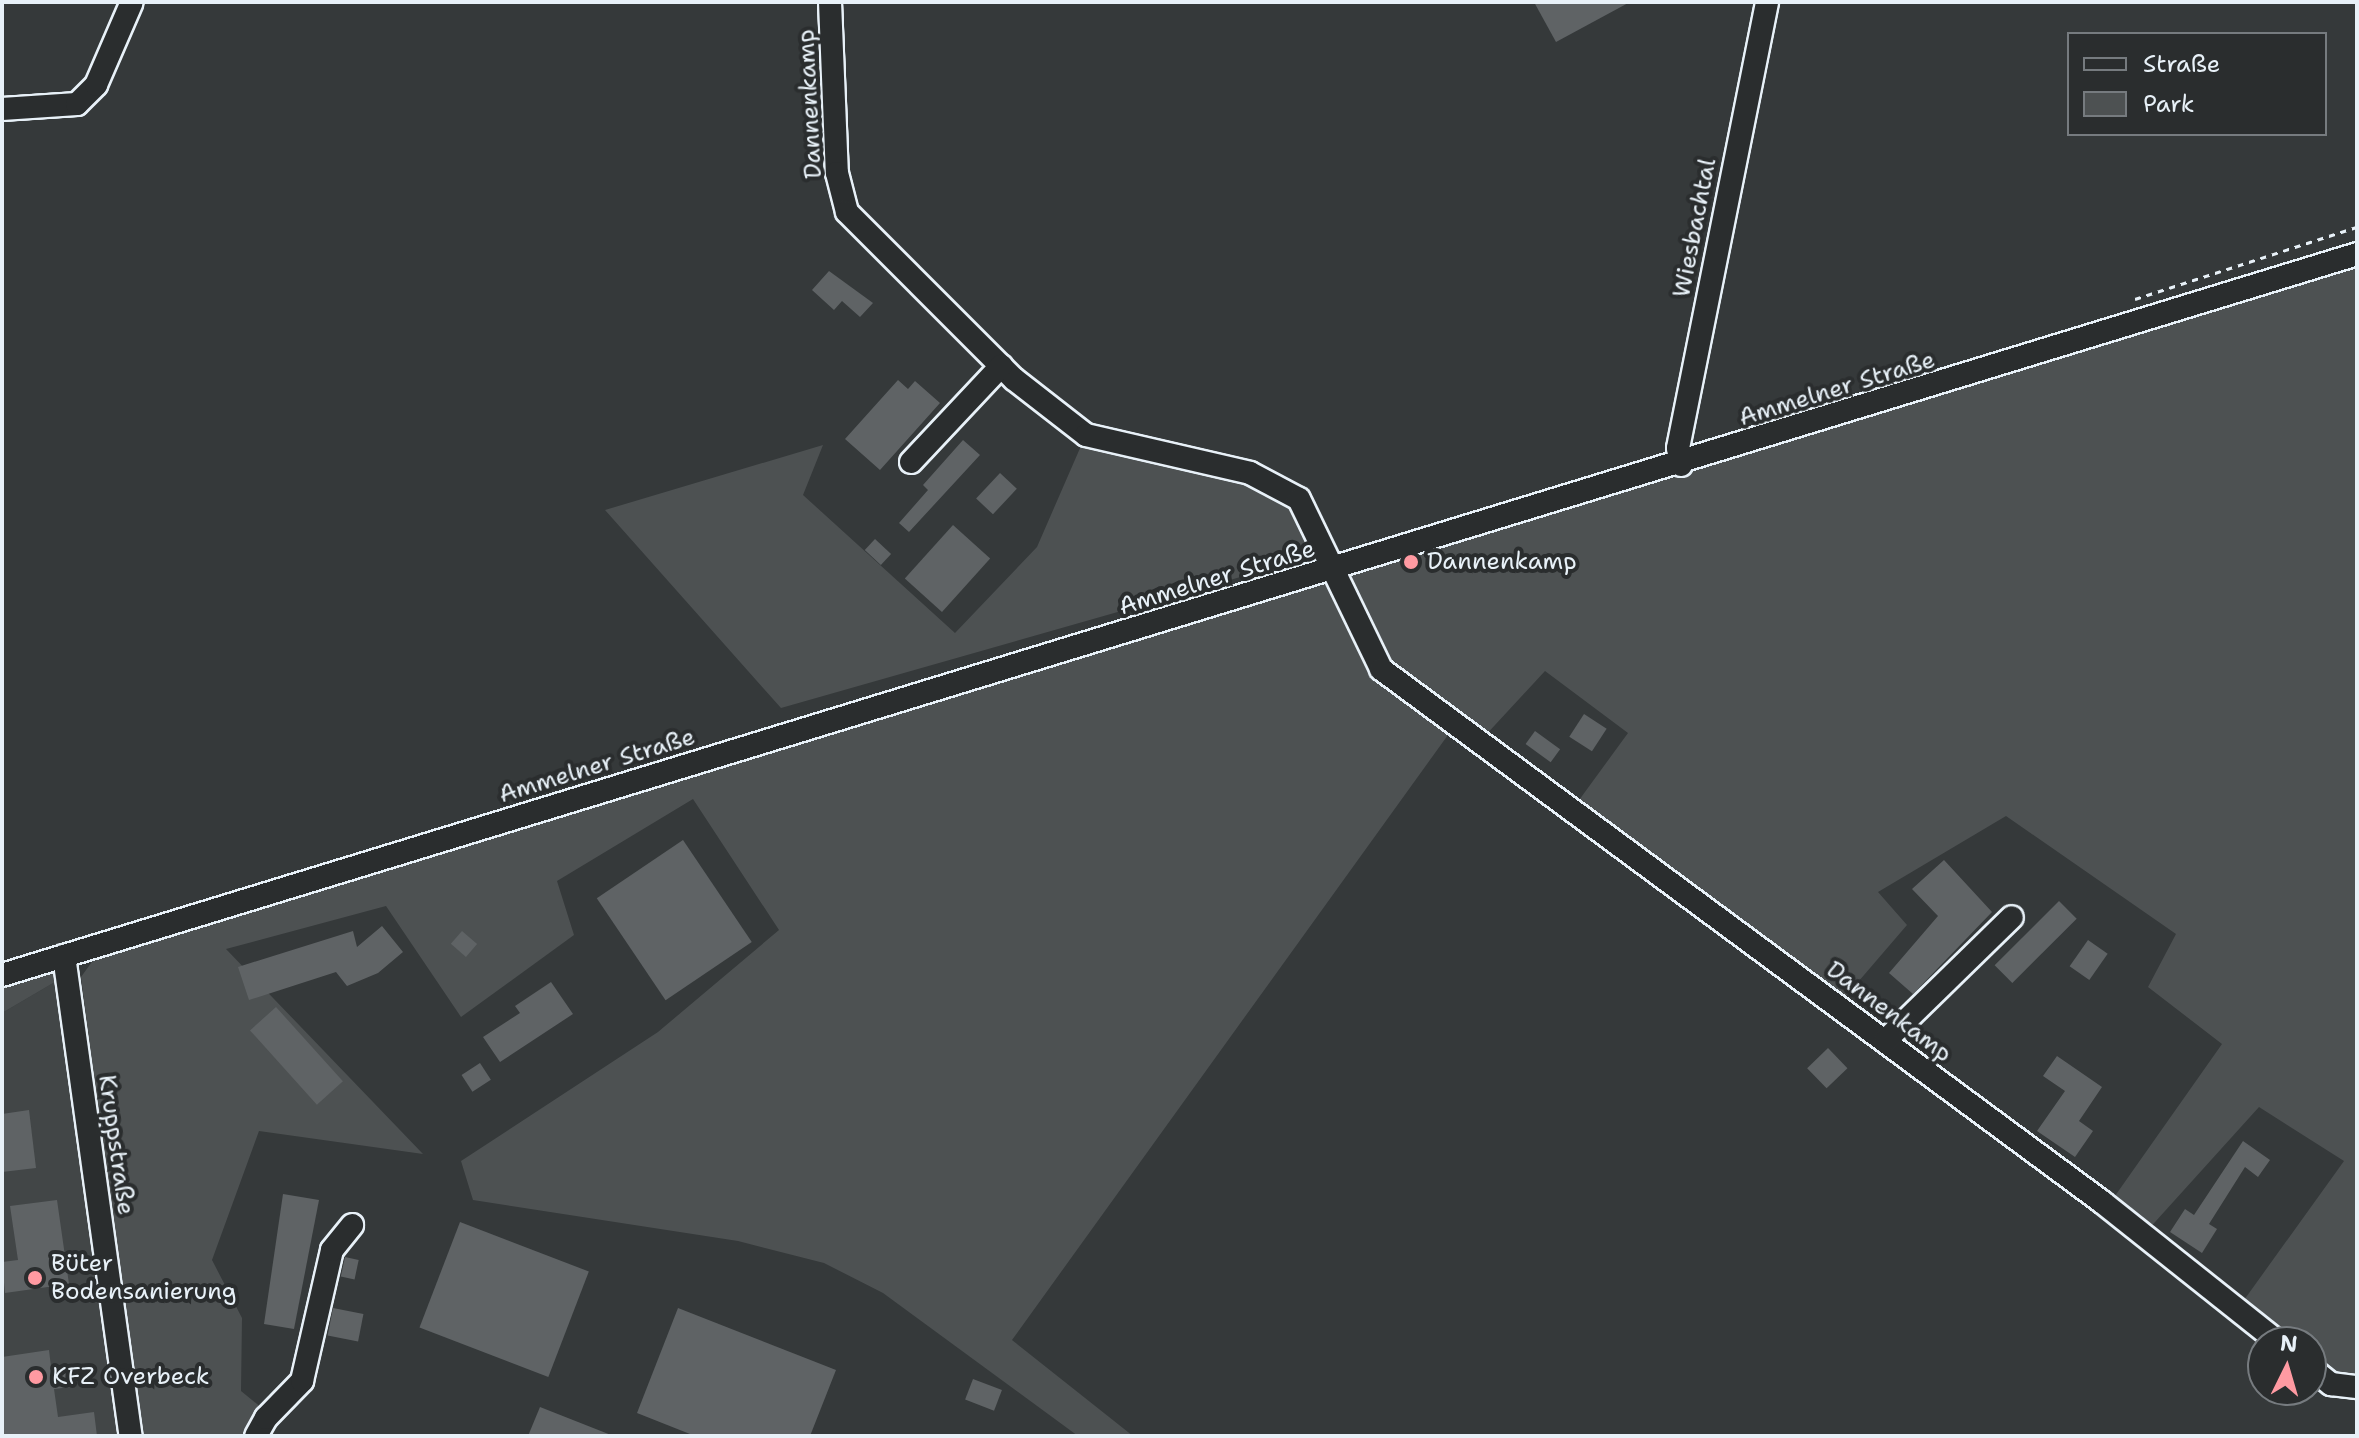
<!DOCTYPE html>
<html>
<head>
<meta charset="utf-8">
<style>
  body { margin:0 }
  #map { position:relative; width:2359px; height:1438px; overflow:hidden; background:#35393a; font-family:"Shantell Sans",sans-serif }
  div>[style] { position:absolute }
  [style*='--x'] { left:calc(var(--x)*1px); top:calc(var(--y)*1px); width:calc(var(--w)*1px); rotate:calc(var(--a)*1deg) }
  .built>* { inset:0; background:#424647 }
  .green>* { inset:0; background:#4d5152 }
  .building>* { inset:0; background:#5f6365; transform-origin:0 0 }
  .path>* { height:3px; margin-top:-1.5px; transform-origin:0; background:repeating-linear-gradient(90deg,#e8f1f8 0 6px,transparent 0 12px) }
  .roads { filter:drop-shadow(2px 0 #e8f1f8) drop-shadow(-2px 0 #e8f1f8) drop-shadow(0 2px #e8f1f8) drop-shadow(0 -2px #e8f1f8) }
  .minor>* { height:22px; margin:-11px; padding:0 11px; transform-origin:11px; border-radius:11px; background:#2a2d2e }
  .dots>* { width:22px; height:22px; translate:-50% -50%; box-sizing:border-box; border:4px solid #2a2d2e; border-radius:50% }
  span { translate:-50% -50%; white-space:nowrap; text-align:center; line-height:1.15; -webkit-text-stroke:8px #2a2d2e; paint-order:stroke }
  .street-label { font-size:24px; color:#e8f1f8 }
  .poi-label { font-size:24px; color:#e8f1f8 }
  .left { translate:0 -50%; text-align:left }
  .frame { position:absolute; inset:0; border:4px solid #e8f1f8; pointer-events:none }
  .legend { position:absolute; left:2067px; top:32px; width:260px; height:104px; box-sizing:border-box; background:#2a2d2e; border:2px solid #767b7f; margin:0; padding:10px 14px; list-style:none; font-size:24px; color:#e8f1f8 }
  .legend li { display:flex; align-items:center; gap:16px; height:40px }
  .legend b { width:40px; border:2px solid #767b7f }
  .north { position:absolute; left:2247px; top:1326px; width:80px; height:80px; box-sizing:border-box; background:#2a2d2e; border:2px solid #767b7f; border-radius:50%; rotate:5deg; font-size:22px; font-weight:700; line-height:32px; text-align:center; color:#e8f1f8 }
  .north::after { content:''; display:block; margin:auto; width:28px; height:36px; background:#ff9aa2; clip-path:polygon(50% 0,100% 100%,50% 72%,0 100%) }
</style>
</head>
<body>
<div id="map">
  <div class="built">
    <div style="clip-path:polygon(60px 979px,121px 1436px,2px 1436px,2px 1013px)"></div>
  </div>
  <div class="green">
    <div style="clip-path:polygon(2357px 250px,2357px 1384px,2311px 1365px,2311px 1342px,2282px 1342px,2239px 1307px,2344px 1161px,2259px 1107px,2146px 1232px,2110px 1203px,2222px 1044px,2148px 987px,2176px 934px,2006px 816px,1878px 892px,1907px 925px,1840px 1003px,1574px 807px,1628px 733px,1545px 671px,1483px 738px,1453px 728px,1012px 1340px,1133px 1436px,1078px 1436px,883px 1293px,824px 1263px,738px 1241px,473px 1200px,461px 1161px,658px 1032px,779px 930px,693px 799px,557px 881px,574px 935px,461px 1017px,386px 906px,226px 949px,423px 1154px,259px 1131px,212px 1260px,242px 1318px,241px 1391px,262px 1408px,248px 1436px,141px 1436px,81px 977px,94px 959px,1513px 520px)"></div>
    <div style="clip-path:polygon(1084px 439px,1249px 476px,1298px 501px,1328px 552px,781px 708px,605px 510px,823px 445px,803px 495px,955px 633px,1037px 547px)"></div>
    <div style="clip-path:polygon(58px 963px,60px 979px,2px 1013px,2px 981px)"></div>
  </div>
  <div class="building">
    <div style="clip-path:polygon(1534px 2px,1630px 2px,1556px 42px)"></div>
    <div style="clip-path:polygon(829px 271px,873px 303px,860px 317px,842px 301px,834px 310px,812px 290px)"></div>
    <div style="clip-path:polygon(898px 380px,908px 389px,915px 381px,940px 403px,880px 470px,845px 439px)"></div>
    <div style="clip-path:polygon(963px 440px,980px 455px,909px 532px,899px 523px,928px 490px,923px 485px)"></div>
    <div style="left:1000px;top:473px;width:23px;height:35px;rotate:43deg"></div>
    <div style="left:953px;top:525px;width:50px;height:72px;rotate:42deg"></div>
    <div style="left:875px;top:539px;width:22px;height:15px;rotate:43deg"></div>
    <div style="left:1584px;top:714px;width:27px;height:27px;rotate:33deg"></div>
    <div style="left:1535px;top:731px;width:31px;height:16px;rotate:36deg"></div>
    <div style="left:683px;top:840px;width:123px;height:104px;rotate:56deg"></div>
    <div style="clip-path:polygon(1944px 860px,1992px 912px,1913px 994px,1889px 973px,1938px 916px,1912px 889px)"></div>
    <div style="left:2059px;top:901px;width:25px;height:91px;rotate:45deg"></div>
    <div style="clip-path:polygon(382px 926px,403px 952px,378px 973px,347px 986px,336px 972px,249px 1000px,238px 967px,353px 931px,357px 947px)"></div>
    <div style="left:462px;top:931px;width:20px;height:17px;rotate:41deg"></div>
    <div style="left:2088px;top:940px;width:24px;height:32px;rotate:35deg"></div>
    <div style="clip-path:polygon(551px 982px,573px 1014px,500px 1062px,483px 1037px,520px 1013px,515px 1006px)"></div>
    <div style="left:276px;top:1007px;width:100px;height:35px;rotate:48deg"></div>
    <div style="left:1828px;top:1048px;width:28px;height:29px;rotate:46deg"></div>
    <div style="clip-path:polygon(2057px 1056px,2102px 1087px,2079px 1121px,2093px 1131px,2075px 1157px,2037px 1131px,2065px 1091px,2043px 1076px)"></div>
    <div style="left:480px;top:1063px;width:20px;height:22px;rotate:57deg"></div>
    <div style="clip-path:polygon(29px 1110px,36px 1168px,2px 1172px,2px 1114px)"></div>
    <div style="clip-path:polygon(2243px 1141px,2270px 1160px,2258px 1177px,2245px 1167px,2209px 1224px,2217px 1229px,2202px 1253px,2170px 1232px,2185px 1209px,2194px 1215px)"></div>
    <div style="clip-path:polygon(283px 1194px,319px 1200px,294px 1329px,264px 1324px)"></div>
    <div style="clip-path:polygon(57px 1200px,69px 1284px,5px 1293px,2px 1262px,18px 1260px,10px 1206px)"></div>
    <div style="left:460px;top:1222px;width:138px;height:113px;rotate:21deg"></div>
    <div style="left:345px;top:1257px;width:14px;height:20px;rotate:12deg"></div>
    <div style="left:333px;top:1308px;width:31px;height:28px;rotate:11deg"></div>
    <div style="clip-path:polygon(678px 1308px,836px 1370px,810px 1436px,695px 1436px,637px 1413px)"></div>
    <div style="clip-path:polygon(49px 1350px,51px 1367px,68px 1365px,71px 1387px,54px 1389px,58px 1417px,94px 1412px,97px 1436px,2px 1436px,2px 1357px)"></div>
    <div style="left:973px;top:1379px;width:31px;height:22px;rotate:21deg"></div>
    <div style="clip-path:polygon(540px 1407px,611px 1435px,611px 1436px,528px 1436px)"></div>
  </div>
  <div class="path">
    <div style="--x:2135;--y:299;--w:233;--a:-18"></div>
  </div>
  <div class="roads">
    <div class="minor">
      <div style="--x:830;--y:2;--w:171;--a:87.7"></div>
      <div style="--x:837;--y:173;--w:40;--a:75.6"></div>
      <div style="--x:847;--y:212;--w:236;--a:45"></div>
      <div style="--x:1014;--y:379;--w:91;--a:37.9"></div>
      <div style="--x:1086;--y:435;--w:168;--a:13"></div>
      <div style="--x:1250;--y:473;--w:55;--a:28"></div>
      <div style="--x:1299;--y:499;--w:189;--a:64.2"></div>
      <div style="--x:1381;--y:669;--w:897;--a:36.47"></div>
      <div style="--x:2102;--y:1202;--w:225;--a:38.5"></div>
      <div style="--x:2;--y:109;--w:75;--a:-3.8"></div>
      <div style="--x:77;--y:104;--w:27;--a:-45"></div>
      <div style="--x:96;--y:85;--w:90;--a:-66.6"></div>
      <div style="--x:911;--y:462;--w:132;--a:-46.8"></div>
      <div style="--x:1681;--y:465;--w:17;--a:-100"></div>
      <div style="--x:1678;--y:448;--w:455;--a:-78.7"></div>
      <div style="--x:64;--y:956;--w:485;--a:82.1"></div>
      <div style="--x:2;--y:975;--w:2463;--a:-17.02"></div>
      <div style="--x:1885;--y:1041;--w:177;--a:-44.3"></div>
      <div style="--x:2311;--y:1368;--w:26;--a:39"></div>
      <div style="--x:2331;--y:1384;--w:26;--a:7"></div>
      <div style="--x:256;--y:1436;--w:21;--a:-61"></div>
      <div style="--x:266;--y:1418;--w:52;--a:-45.8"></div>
      <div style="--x:302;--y:1381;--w:134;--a:-77.1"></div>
      <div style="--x:332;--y:1250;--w:32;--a:-51"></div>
    </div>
  </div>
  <div class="dots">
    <div style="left:1411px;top:562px;background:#ff9aa2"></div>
    <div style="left:35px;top:1278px;background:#ff9aa2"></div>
    <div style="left:36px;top:1377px;background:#ff9aa2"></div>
  </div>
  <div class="street-label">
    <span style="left:810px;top:104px;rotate:-93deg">Dannenkamp</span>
    <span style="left:1695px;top:228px;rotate:-79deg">Wiesbachtal</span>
    <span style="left:1837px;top:389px;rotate:-17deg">Ammelner Straße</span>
    <span style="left:1217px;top:578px;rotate:-17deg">Ammelner Straße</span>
    <span style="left:597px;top:766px;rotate:-17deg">Ammelner Straße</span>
    <span style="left:1889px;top:1012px;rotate:37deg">Dannenkamp</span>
    <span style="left:116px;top:1145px;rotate:82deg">Kruppstraße</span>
  </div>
  <div class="poi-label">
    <span class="left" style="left:1427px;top:562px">Dannenkamp</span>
    <span class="left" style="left:51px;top:1278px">Büter<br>Bodensanierung</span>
    <span class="left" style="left:52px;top:1377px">KFZ Overbeck</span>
  </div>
  <div class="frame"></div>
  <ul class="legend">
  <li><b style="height:10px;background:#2a2d2e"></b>Straße</li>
  <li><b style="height:22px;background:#4d5152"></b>Park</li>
  </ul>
  <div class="north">N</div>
</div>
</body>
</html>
